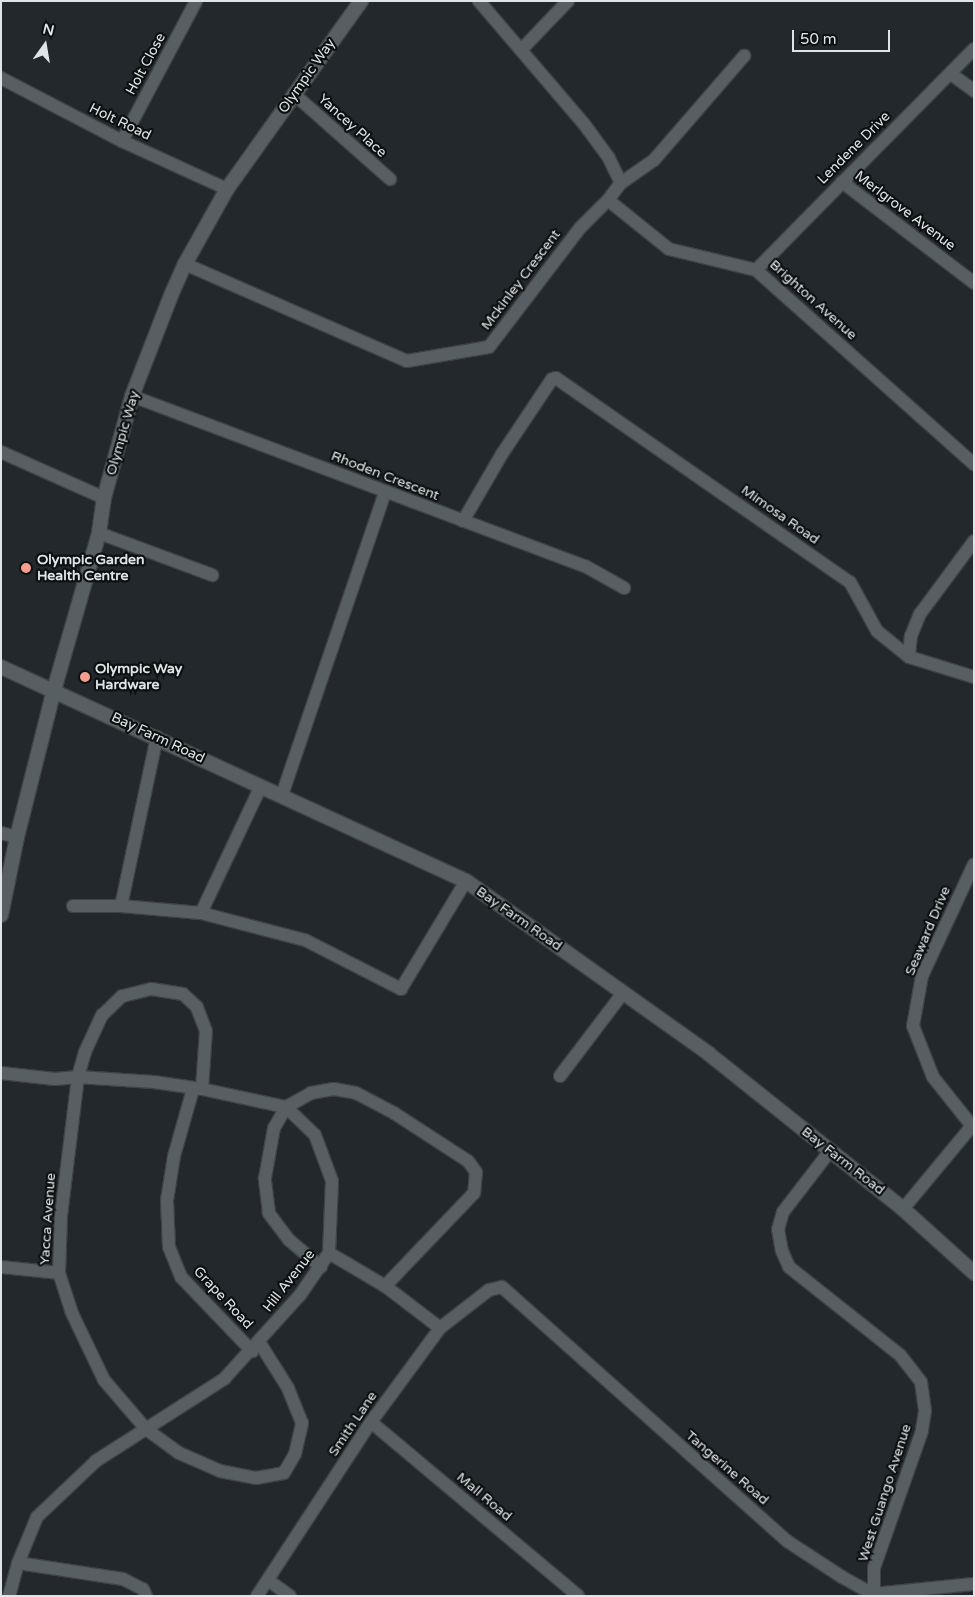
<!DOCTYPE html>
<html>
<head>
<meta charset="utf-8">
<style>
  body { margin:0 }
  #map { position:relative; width:975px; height:1597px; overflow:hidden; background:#22282b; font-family:"Varela Round",sans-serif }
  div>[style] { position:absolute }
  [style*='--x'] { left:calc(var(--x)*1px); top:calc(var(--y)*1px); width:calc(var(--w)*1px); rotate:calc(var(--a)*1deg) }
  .roads { filter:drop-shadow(1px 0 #3e4346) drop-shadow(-1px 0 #3e4346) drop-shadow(0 1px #3e4346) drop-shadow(0 -1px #3e4346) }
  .minor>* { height:12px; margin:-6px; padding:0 6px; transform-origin:6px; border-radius:6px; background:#585f63 }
  .tertiary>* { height:14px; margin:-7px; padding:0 7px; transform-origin:7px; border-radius:7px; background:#585f63 }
  .dots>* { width:14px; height:14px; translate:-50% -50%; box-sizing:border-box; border:2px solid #0d1011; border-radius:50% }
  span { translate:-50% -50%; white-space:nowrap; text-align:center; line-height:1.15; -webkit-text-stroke:4.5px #0d1011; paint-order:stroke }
  .street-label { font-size:14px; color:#e0e4e7 }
  .poi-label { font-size:14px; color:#e0e4e7; font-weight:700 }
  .left { translate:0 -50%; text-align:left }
  .frame { position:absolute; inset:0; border:2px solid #e0e4e7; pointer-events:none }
  .north { position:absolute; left:20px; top:20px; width:50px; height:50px; -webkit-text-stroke:4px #0d1011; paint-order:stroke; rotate:13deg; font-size:14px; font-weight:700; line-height:20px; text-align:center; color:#e0e4e7 }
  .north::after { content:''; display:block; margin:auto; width:18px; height:22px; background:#e0e4e7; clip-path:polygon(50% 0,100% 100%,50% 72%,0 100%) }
  .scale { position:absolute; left:792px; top:30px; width:98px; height:22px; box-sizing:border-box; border:2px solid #e0e4e7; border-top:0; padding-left:6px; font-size:15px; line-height:18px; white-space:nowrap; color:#e0e4e7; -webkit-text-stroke:4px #0d1011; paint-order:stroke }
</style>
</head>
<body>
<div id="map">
  <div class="roads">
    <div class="minor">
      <div style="--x:521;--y:50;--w:68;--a:-46.2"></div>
      <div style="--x:951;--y:74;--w:29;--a:36"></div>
      <div style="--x:1;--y:78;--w:136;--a:27.5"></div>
      <div style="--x:122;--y:141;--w:115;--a:24.6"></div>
      <div style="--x:295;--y:95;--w:127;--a:41.5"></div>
      <div style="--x:122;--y:141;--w:158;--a:-62.1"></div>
      <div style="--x:842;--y:182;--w:166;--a:37.4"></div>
      <div style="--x:621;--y:183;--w:40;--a:-34.9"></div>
      <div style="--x:654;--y:160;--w:138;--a:-49.1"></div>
      <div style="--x:608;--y:200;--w:78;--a:38.8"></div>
      <div style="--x:669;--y:249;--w:89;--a:13.6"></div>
      <div style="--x:756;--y:270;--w:292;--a:41.7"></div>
      <div style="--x:185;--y:264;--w:242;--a:23.6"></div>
      <div style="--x:407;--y:361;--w:83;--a:-9.7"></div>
      <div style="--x:489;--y:347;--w:150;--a:-52.6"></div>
      <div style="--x:580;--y:228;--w:40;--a:-45"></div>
      <div style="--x:608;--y:200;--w:21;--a:-53"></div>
      <div style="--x:621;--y:183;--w:28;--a:-116"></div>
      <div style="--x:609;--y:158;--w:42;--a:-126.3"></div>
      <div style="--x:584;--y:124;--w:162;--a:-130.5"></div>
      <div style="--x:756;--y:270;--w:310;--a:-45.4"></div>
      <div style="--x:132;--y:396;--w:484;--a:20.6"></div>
      <div style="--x:585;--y:566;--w:45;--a:29.4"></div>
      <div style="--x:1;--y:452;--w:113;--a:24.1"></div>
      <div style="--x:463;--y:521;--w:78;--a:-59.8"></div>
      <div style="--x:502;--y:454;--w:90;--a:-56.3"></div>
      <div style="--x:552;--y:379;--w:4;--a:-14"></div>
      <div style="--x:556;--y:378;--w:358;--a:34.8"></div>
      <div style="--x:850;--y:582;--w:56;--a:61.1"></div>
      <div style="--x:877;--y:631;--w:41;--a:39.1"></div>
      <div style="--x:909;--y:657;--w:68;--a:17.1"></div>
      <div style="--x:99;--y:533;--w:121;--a:20.4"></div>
      <div style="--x:909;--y:657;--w:21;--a:-85"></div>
      <div style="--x:911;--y:636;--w:24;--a:-68"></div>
      <div style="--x:920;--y:614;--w:91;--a:-53.5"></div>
      <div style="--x:282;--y:795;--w:320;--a:-71.2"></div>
      <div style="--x:1;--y:833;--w:16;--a:14"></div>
      <div style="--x:73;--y:906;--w:48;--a:0"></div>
      <div style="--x:121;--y:906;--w:80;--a:5"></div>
      <div style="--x:201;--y:913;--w:107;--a:14.6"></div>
      <div style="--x:305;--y:940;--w:108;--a:27"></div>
      <div style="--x:401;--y:989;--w:126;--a:-59"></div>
      <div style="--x:121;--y:906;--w:173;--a:-78"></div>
      <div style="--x:201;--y:913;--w:140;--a:-64.7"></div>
      <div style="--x:1;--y:1073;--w:54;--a:6.3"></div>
      <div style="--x:55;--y:1079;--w:23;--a:-5"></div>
      <div style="--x:78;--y:1077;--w:76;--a:3.8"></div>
      <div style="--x:154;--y:1082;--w:49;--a:8.3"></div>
      <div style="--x:202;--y:1089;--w:86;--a:12.1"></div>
      <div style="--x:286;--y:1107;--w:40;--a:44"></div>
      <div style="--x:315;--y:1135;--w:49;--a:69.7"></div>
      <div style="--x:332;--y:1181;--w:72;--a:92.4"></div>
      <div style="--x:329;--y:1253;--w:51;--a:124.6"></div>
      <div style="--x:300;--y:1295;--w:113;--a:132.1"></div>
      <div style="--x:224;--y:1379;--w:152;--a:147.4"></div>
      <div style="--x:96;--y:1461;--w:81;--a:136.5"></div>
      <div style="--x:37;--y:1517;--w:50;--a:112.4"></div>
      <div style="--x:18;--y:1563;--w:34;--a:105"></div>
      <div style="--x:560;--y:1076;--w:104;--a:-52.8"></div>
      <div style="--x:193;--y:1089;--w:70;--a:105.8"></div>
      <div style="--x:174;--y:1156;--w:45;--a:99"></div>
      <div style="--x:167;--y:1200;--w:47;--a:87.6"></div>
      <div style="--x:169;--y:1247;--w:32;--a:68"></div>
      <div style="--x:181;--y:1277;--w:103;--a:46.2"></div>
      <div style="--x:202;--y:1089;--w:58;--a:-86.1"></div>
      <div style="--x:206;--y:1031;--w:26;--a:-111"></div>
      <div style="--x:197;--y:1007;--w:19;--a:-137"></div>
      <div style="--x:183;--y:994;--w:32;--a:-171"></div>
      <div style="--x:151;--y:989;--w:30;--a:166"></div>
      <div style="--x:122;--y:996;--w:28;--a:136"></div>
      <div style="--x:102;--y:1015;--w:41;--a:114.7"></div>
      <div style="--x:85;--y:1052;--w:26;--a:106"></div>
      <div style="--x:78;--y:1077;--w:140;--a:97"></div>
      <div style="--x:61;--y:1216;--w:57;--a:92"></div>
      <div style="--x:59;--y:1273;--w:40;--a:72"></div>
      <div style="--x:71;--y:1311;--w:76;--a:64.4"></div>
      <div style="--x:104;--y:1380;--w:65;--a:49.4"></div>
      <div style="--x:146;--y:1429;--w:41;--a:36"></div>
      <div style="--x:179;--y:1453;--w:45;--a:23.7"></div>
      <div style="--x:220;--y:1471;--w:37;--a:11"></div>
      <div style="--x:256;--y:1478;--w:28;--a:-10"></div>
      <div style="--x:284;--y:1473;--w:22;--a:-60"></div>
      <div style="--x:295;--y:1454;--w:32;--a:-77"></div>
      <div style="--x:302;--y:1423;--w:38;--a:-112"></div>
      <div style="--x:288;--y:1388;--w:54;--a:-122.2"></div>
      <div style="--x:830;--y:1151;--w:77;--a:127.6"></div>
      <div style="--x:783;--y:1212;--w:18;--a:106"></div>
      <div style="--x:778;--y:1229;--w:22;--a:80"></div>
      <div style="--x:782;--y:1251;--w:17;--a:66"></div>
      <div style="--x:789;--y:1267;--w:142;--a:38.4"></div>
      <div style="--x:900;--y:1355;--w:34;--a:52"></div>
      <div style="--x:921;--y:1382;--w:29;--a:82"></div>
      <div style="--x:925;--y:1411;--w:20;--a:99"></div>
      <div style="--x:922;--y:1431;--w:145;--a:109.3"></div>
      <div style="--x:874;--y:1568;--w:28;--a:90"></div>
      <div style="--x:903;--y:1209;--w:108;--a:-50.3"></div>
      <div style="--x:972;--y:1126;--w:63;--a:-128.5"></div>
      <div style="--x:933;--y:1077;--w:55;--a:-111.4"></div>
      <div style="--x:913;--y:1026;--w:51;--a:-79.8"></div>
      <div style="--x:922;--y:976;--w:123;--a:-65.1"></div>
      <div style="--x:329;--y:1253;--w:65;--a:30.5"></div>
      <div style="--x:385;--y:1286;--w:69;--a:37.4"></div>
      <div style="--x:1;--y:1267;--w:58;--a:5.9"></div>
      <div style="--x:321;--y:1267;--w:42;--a:-139.8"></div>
      <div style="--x:289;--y:1240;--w:34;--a:-127"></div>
      <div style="--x:269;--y:1213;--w:35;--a:-97"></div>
      <div style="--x:265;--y:1178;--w:51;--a:-79.8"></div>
      <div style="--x:274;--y:1128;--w:24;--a:-60"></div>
      <div style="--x:286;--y:1107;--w:29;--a:-29"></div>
      <div style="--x:311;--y:1093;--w:23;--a:-10"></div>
      <div style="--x:334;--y:1089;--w:22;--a:10"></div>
      <div style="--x:356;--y:1093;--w:43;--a:27.8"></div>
      <div style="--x:394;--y:1113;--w:88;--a:33"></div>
      <div style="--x:468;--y:1161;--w:14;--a:54"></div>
      <div style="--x:476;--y:1172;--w:21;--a:95"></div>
      <div style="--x:474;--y:1193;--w:129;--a:133.7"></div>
      <div style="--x:371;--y:1422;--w:270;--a:40"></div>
      <div style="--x:18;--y:1563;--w:106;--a:8.7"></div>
      <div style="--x:123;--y:1579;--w:22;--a:27"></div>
      <div style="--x:143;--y:1589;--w:8;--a:67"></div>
      <div style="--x:268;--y:1580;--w:27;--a:36"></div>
      <div style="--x:257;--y:1596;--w:208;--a:-56.8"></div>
      <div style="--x:371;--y:1422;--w:117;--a:-53.7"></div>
      <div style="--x:440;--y:1328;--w:62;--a:-37.8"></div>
      <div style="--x:489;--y:1290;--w:13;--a:-13"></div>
      <div style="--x:502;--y:1287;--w:382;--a:41.7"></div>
      <div style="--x:787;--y:1541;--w:66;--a:33.2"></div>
      <div style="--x:842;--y:1577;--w:35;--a:29"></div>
      <div style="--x:873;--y:1594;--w:101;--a:-5.7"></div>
    </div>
    <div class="tertiary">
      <div style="--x:1;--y:667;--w:512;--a:24.71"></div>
      <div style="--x:466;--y:881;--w:298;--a:35.4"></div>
      <div style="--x:709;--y:1054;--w:248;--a:38.6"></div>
      <div style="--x:903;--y:1209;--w:96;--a:42"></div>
      <div style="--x:1;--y:915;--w:80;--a:-78.4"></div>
      <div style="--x:17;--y:837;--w:152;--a:-75.9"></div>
      <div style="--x:54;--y:690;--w:163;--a:-74"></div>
      <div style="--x:99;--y:533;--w:35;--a:-82"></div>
      <div style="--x:104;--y:498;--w:106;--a:-74.6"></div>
      <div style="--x:132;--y:396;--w:110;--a:-68.8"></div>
      <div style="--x:172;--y:293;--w:32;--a:-66"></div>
      <div style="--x:185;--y:264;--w:86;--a:-60.8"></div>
      <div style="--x:227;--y:189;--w:231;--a:-54.5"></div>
    </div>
  </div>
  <div class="dots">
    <div style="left:26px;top:568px;background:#f59d8f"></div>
    <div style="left:85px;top:677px;background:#f59d8f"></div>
  </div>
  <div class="street-label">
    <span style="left:146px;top:64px;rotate:-62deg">Holt Close</span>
    <span style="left:307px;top:76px;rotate:-55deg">Olympic Way</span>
    <span style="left:120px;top:122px;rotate:26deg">Holt Road</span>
    <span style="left:352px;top:126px;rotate:42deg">Yancey Place</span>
    <span style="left:854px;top:148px;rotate:-45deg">Lendene Drive</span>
    <span style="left:905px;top:211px;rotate:37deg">Merlgrove Avenue</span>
    <span style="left:521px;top:280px;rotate:-53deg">Mckinley Crescent</span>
    <span style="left:813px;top:300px;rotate:42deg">Brighton Avenue</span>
    <span style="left:123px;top:433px;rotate:-74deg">Olympic Way</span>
    <span style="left:385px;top:476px;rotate:21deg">Rhoden Crescent</span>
    <span style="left:780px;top:515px;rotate:35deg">Mimosa Road</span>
    <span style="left:158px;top:738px;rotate:25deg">Bay Farm Road</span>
    <span style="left:519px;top:919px;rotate:35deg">Bay Farm Road</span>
    <span style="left:928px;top:931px;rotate:-67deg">Seaward Drive</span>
    <span style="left:843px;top:1161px;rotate:38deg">Bay Farm Road</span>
    <span style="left:48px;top:1219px;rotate:-86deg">Yacca Avenue</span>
    <span style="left:289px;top:1281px;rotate:-52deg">Hill Avenue</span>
    <span style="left:223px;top:1298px;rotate:47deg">Grape Road</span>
    <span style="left:353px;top:1424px;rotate:-56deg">Smith Lane</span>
    <span style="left:727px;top:1468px;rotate:41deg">Tangerine Road</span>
    <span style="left:885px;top:1493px;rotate:-72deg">West Guango Avenue</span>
    <span style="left:484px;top:1497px;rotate:40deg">Mall Road</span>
  </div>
  <div class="poi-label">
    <span class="left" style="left:37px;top:568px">Olympic Garden<br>Health Centre</span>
    <span class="left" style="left:95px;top:677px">Olympic Way<br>Hardware</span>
  </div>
  <div class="frame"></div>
  <div class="north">N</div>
  <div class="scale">50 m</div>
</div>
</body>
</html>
